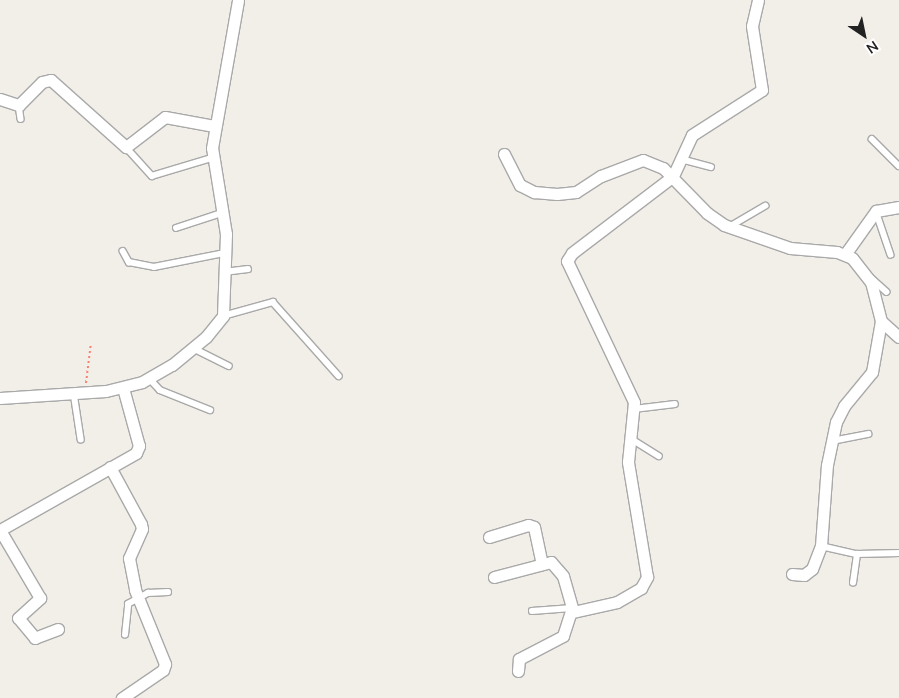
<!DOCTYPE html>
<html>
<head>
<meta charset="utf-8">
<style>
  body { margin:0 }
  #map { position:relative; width:899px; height:698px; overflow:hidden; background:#f2efe9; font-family:Mulish,sans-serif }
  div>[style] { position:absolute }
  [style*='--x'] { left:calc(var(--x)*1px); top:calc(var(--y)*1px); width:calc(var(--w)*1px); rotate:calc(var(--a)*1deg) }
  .path>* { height:2px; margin-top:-1px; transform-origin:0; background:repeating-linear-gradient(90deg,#fa8072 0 2.5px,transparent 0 5px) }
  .roads { filter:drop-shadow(1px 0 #a9a9a9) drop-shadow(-1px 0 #a9a9a9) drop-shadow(0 1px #a9a9a9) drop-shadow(0 -1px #a9a9a9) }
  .lane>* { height:5.5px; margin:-2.75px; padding:0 2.75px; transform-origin:2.75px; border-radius:2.75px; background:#fff }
  .street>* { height:11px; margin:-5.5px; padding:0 5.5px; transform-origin:5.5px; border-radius:5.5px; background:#fff }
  span { translate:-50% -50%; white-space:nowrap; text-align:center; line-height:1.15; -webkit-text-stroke:4.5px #fff; paint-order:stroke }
  .north { position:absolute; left:839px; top:10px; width:50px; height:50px; -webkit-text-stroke:4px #fff; paint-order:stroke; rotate:146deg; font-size:14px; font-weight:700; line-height:20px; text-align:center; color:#222 }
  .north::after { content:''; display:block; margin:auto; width:18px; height:22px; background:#222; clip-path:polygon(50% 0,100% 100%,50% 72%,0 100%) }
</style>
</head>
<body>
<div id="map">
  <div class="path">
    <div style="--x:86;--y:383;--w:38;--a:-83"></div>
  </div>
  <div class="roads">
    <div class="lane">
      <div style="--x:19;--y:105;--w:14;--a:82"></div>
      <div style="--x:872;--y:139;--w:38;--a:45"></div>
      <div style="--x:126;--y:147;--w:39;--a:48"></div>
      <div style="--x:152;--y:176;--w:63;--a:-16.7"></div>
      <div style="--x:681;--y:159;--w:31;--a:15"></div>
      <div style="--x:876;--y:211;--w:46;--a:71.2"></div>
      <div style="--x:729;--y:227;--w:42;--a:-30.3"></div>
      <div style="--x:176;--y:228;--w:48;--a:-18.1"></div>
      <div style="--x:123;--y:251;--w:13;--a:61"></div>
      <div style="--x:129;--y:262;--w:25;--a:11"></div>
      <div style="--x:154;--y:267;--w:72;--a:-11.2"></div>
      <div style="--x:224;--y:272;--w:24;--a:-7"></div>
      <div style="--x:868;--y:275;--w:25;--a:42"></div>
      <div style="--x:223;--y:316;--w:52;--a:-15.6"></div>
      <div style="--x:273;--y:302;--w:99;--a:48.3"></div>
      <div style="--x:193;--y:348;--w:40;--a:26.6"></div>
      <div style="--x:149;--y:378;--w:16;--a:47"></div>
      <div style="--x:160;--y:390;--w:54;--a:21.8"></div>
      <div style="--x:74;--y:393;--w:47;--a:81.3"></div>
      <div style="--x:634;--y:409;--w:41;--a:-7"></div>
      <div style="--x:630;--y:438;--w:34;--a:32"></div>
      <div style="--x:832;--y:441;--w:37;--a:-11"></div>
      <div style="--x:821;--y:546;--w:37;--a:13"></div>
      <div style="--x:857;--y:554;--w:42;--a:-1.4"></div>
      <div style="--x:853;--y:583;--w:29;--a:-82"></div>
      <div style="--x:532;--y:611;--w:40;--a:-4.3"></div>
      <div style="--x:125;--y:635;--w:31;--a:-84"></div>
      <div style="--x:128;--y:604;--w:23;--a:-29"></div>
      <div style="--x:148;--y:593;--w:20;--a:-3"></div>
    </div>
    <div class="street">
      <div style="--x:0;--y:99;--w:20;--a:18"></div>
      <div style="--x:19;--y:105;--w:33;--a:-45"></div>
      <div style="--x:42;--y:82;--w:9;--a:-13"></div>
      <div style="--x:51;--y:80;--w:101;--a:41.8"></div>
      <div style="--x:126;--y:147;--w:49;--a:-37.6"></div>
      <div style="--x:165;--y:117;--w:50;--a:10.4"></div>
      <div style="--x:504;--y:154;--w:35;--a:63"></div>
      <div style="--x:520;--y:185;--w:16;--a:27"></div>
      <div style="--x:534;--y:192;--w:23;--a:5"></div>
      <div style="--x:557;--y:194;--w:19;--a:-6"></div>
      <div style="--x:576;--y:192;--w:30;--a:-33"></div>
      <div style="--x:601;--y:176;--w:45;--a:-20.9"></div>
      <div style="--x:643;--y:160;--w:22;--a:22"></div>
      <div style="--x:663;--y:168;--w:63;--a:45.6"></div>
      <div style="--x:707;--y:213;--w:21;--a:35"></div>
      <div style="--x:724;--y:225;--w:70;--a:19.2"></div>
      <div style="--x:790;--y:248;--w:47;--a:4.9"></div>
      <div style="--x:837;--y:252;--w:16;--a:22"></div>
      <div style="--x:852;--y:258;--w:31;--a:52"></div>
      <div style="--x:871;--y:282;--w:40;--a:75.6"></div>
      <div style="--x:881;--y:321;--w:24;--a:42"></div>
      <div style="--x:846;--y:253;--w:52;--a:-54.5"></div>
      <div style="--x:876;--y:211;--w:23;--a:-10"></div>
      <div style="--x:0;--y:398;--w:106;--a:-3.8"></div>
      <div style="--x:106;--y:391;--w:37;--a:-14"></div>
      <div style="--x:142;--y:382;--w:34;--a:-30"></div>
      <div style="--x:172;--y:365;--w:44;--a:-39.5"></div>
      <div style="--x:206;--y:337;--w:27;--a:-51"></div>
      <div style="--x:223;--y:316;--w:82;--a:-87.9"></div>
      <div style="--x:226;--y:234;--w:87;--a:-99.2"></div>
      <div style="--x:212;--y:148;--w:150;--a:-80"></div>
      <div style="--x:110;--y:467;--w:65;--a:61.5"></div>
      <div style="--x:141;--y:524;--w:5;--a:79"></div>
      <div style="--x:142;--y:529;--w:32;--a:114"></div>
      <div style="--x:129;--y:558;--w:33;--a:79"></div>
      <div style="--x:135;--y:590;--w:80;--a:67.9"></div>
      <div style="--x:165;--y:664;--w:6;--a:108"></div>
      <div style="--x:163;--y:670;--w:50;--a:145.7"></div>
      <div style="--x:489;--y:537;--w:41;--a:-17.1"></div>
      <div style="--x:528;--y:525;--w:6;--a:18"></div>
      <div style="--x:534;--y:527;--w:38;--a:78"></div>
      <div style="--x:792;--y:574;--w:12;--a:5"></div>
      <div style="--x:804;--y:575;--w:10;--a:-37"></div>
      <div style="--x:812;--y:569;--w:25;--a:-69"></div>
      <div style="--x:821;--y:546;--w:81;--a:-85.8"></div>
      <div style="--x:827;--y:465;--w:44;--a:-78.2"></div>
      <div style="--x:836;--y:422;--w:18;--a:-63"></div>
      <div style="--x:844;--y:406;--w:44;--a:-50.5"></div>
      <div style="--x:872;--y:372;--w:52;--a:-80"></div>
      <div style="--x:494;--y:577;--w:59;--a:-14.7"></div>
      <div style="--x:551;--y:562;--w:18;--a:49"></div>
      <div style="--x:563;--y:576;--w:33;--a:74"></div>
      <div style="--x:572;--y:608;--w:29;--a:108"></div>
      <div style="--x:563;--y:636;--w:50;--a:152.4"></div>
      <div style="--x:519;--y:659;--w:12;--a:95"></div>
      <div style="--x:573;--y:612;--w:45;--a:-12.8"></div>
      <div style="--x:617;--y:602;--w:28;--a:-30"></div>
      <div style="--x:641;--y:588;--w:13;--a:-61"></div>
      <div style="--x:647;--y:577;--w:117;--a:-99.4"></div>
      <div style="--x:628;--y:462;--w:60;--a:-84.3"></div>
      <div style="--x:634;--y:402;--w:156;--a:-115.4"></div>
      <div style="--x:567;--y:261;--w:9;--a:-58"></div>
      <div style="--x:572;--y:253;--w:127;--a:-37.3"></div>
      <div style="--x:673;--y:176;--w:45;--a:-65.1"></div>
      <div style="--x:692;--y:135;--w:83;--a:-32.7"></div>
      <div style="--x:762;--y:90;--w:65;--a:-98.9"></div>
      <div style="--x:752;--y:26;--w:27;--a:-77"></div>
      <div style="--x:58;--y:629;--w:25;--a:159"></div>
      <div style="--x:35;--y:638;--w:26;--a:-130"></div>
      <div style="--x:18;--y:618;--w:30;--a:-42"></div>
      <div style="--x:40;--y:598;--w:79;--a:-120.5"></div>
      <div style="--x:0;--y:530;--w:156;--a:-29.5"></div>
      <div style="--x:136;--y:453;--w:8;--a:-67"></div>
      <div style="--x:139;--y:446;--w:60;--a:-105.4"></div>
    </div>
  </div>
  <div class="north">N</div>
</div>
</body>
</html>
